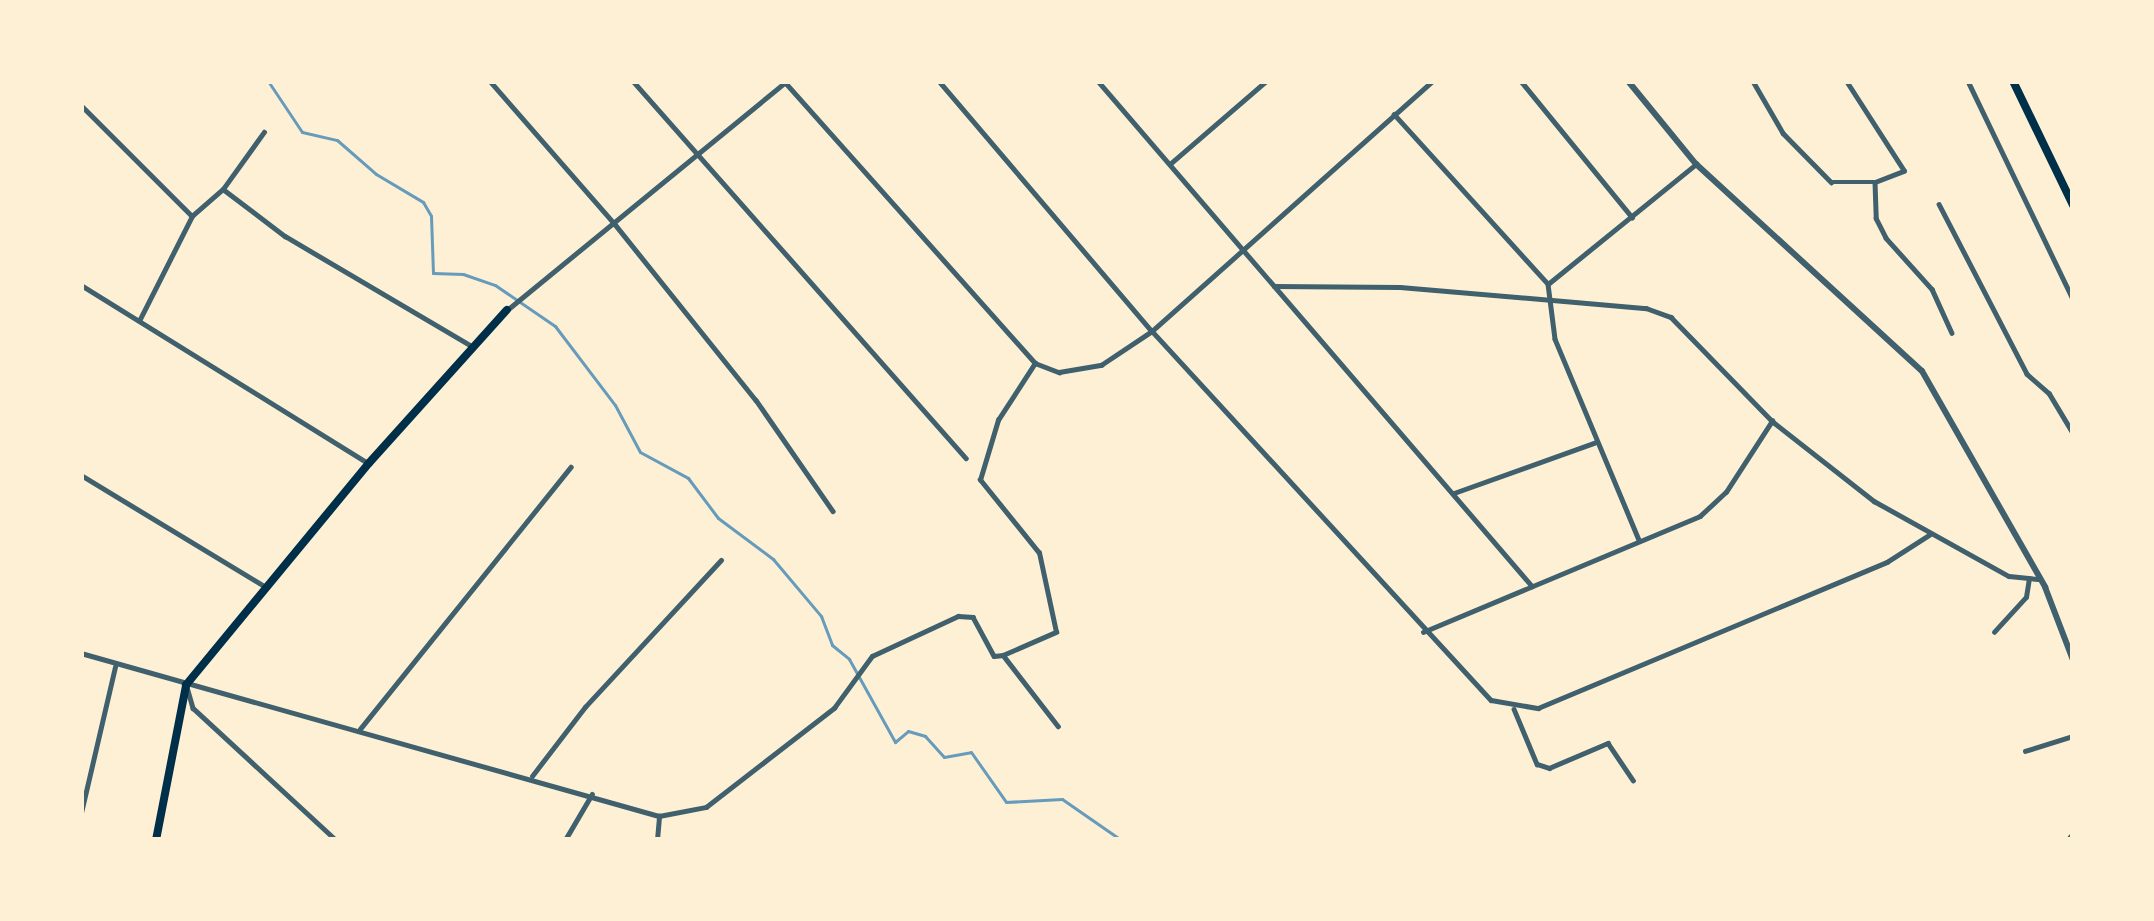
<!DOCTYPE html>
<html>
<head>
<meta charset="utf-8">
<style>
  body { margin:0 }
  #map { position:relative; width:2154px; height:921px; overflow:hidden; background:#fdf0d5; font-family:Bitter,serif }
  div>[style] { position:absolute }
  [style*='--x'] { left:calc(var(--x)*1px); top:calc(var(--y)*1px); width:calc(var(--w)*1px); rotate:calc(var(--a)*1deg) }
  .stream>* { height:3px; margin:-1.5px; padding:0 1.5px; transform-origin:1.5px; border-radius:1.5px; background:#669bbc }
  .minor>* { height:4.5px; margin:-2.25px; padding:0 2.25px; transform-origin:2.25px; border-radius:2.25px; background:#3f606c }
  .tertiary>* { height:6px; margin:-3px; padding:0 3px; transform-origin:3px; border-radius:3px; background:#3f606c }
  .secondary>* { height:8px; margin:-4px; padding:0 4px; transform-origin:4px; border-radius:4px; background:#003049 }
  span { translate:-50% -50%; white-space:nowrap; text-align:center; line-height:1.15; -webkit-text-stroke:12px #fdf0d5; paint-order:stroke }
  .frame { position:absolute; inset:0; border:84px solid #fdf0d5; pointer-events:none }
</style>
</head>
<body>
<div id="map">
  <div class="stream">
    <div style="--x:268;--y:81;--w:61;--a:56.3"></div>
    <div style="--x:302;--y:132;--w:36;--a:13"></div>
    <div style="--x:337;--y:140;--w:52;--a:41.1"></div>
    <div style="--x:376;--y:174;--w:55;--a:30.8"></div>
    <div style="--x:423;--y:202;--w:16;--a:60"></div>
    <div style="--x:431;--y:216;--w:57;--a:88"></div>
    <div style="--x:433;--y:273;--w:30;--a:2"></div>
    <div style="--x:463;--y:274;--w:34;--a:19"></div>
    <div style="--x:495;--y:285;--w:73;--a:34.3"></div>
    <div style="--x:555;--y:326;--w:99;--a:52.8"></div>
    <div style="--x:615;--y:405;--w:53;--a:62"></div>
    <div style="--x:640;--y:452;--w:55;--a:28.4"></div>
    <div style="--x:688;--y:478;--w:50;--a:53.1"></div>
    <div style="--x:718;--y:518;--w:69;--a:36.7"></div>
    <div style="--x:773;--y:559;--w:75;--a:49.9"></div>
    <div style="--x:821;--y:616;--w:31;--a:69"></div>
    <div style="--x:832;--y:645;--w:22;--a:39"></div>
    <div style="--x:849;--y:659;--w:95;--a:61"></div>
    <div style="--x:895;--y:742;--w:17;--a:-40"></div>
    <div style="--x:908;--y:731;--w:18;--a:16"></div>
    <div style="--x:925;--y:736;--w:28;--a:48"></div>
    <div style="--x:944;--y:757;--w:27;--a:-10"></div>
    <div style="--x:971;--y:752;--w:61;--a:55"></div>
    <div style="--x:1006;--y:802;--w:56;--a:-3.1"></div>
    <div style="--x:1062;--y:799;--w:72;--a:34.8"></div>
  </div>
  <div class="minor">
    <div style="--x:490;--y:81;--w:189;--a:48.9"></div>
    <div style="--x:614;--y:223;--w:227;--a:51.3"></div>
    <div style="--x:756;--y:400;--w:135;--a:55.3"></div>
    <div style="--x:633;--y:81;--w:503;--a:48.55"></div>
    <div style="--x:784;--y:81;--w:378;--a:48.3"></div>
    <div style="--x:1035;--y:363;--w:26;--a:21"></div>
    <div style="--x:1059;--y:372;--w:43;--a:-9.5"></div>
    <div style="--x:1101;--y:365;--w:61;--a:-33.7"></div>
    <div style="--x:1152;--y:331;--w:376;--a:-41.7"></div>
    <div style="--x:939;--y:81;--w:328;--a:49.6"></div>
    <div style="--x:1152;--y:331;--w:501;--a:47.43"></div>
    <div style="--x:1491;--y:700;--w:48;--a:9.7"></div>
    <div style="--x:1538;--y:708;--w:378;--a:-22.7"></div>
    <div style="--x:1887;--y:562;--w:50;--a:-32.7"></div>
    <div style="--x:1098;--y:81;--w:666;--a:49.32"></div>
    <div style="--x:1521;--y:81;--w:176;--a:50.8"></div>
    <div style="--x:1753;--y:81;--w:60;--a:60"></div>
    <div style="--x:1783;--y:133;--w:69;--a:45.6"></div>
    <div style="--x:1831;--y:182;--w:44;--a:0"></div>
    <div style="--x:1875;--y:182;--w:31;--a:-21"></div>
    <div style="--x:1904;--y:171;--w:107;--a:-122.8"></div>
    <div style="--x:1968;--y:81;--w:242;--a:64.3"></div>
    <div style="--x:81;--y:105;--w:157;--a:45"></div>
    <div style="--x:1394;--y:114;--w:229;--a:47.8"></div>
    <div style="--x:1548;--y:284;--w:55;--a:82.7"></div>
    <div style="--x:1555;--y:339;--w:218;--a:67.3"></div>
    <div style="--x:1170;--y:164;--w:127;--a:-40.8"></div>
    <div style="--x:1875;--y:182;--w:36;--a:88"></div>
    <div style="--x:1876;--y:218;--w:22;--a:63"></div>
    <div style="--x:1886;--y:238;--w:69;--a:48"></div>
    <div style="--x:1932;--y:289;--w:48;--a:65.6"></div>
    <div style="--x:223;--y:189;--w:78;--a:37.2"></div>
    <div style="--x:285;--y:236;--w:217;--a:30.5"></div>
    <div style="--x:1939;--y:204;--w:191;--a:62.6"></div>
    <div style="--x:2027;--y:374;--w:29;--a:41"></div>
    <div style="--x:2049;--y:393;--w:47;--a:59"></div>
    <div style="--x:1548;--y:284;--w:191;--a:-39"></div>
    <div style="--x:81;--y:285;--w:336;--a:31.8"></div>
    <div style="--x:1274;--y:286;--w:126;--a:0.5"></div>
    <div style="--x:1400;--y:287;--w:247;--a:4.9"></div>
    <div style="--x:1646;--y:308;--w:27;--a:20"></div>
    <div style="--x:1671;--y:317;--w:145;--a:45.8"></div>
    <div style="--x:1772;--y:421;--w:130;--a:38.1"></div>
    <div style="--x:1874;--y:501;--w:154;--a:29.1"></div>
    <div style="--x:2009;--y:576;--w:29;--a:6"></div>
    <div style="--x:507;--y:310;--w:360;--a:-39.3"></div>
    <div style="--x:139;--y:321;--w:118;--a:-63.2"></div>
    <div style="--x:192;--y:216;--w:41;--a:-41.1"></div>
    <div style="--x:223;--y:189;--w:70;--a:-54.3"></div>
    <div style="--x:81;--y:475;--w:216;--a:31.2"></div>
    <div style="--x:1454;--y:493;--w:149;--a:-19.7"></div>
    <div style="--x:1423;--y:632;--w:300;--a:-22.7"></div>
    <div style="--x:1700;--y:516;--w:35;--a:-43"></div>
    <div style="--x:1726;--y:492;--w:85;--a:-57.1"></div>
    <div style="--x:1994;--y:632;--w:47;--a:-47.6"></div>
    <div style="--x:2026;--y:597;--w:18;--a:-81"></div>
    <div style="--x:81;--y:653;--w:601;--a:15.75"></div>
    <div style="--x:659;--y:816;--w:48;--a:-10.8"></div>
    <div style="--x:706;--y:807;--w:162;--a:-37.7"></div>
    <div style="--x:834;--y:708;--w:64;--a:-53.8"></div>
    <div style="--x:872;--y:656;--w:95;--a:-24.9"></div>
    <div style="--x:958;--y:616;--w:15;--a:4"></div>
    <div style="--x:973;--y:617;--w:44;--a:61.7"></div>
    <div style="--x:994;--y:656;--w:9;--a:-6"></div>
    <div style="--x:1003;--y:655;--w:90;--a:52.2"></div>
    <div style="--x:1003;--y:655;--w:58;--a:-23.5"></div>
    <div style="--x:1056;--y:632;--w:81;--a:-102.1"></div>
    <div style="--x:1039;--y:553;--w:94;--a:-128.9"></div>
    <div style="--x:980;--y:480;--w:63;--a:-73.3"></div>
    <div style="--x:998;--y:420;--w:68;--a:-57"></div>
    <div style="--x:187;--y:687;--w:22;--a:74"></div>
    <div style="--x:193;--y:708;--w:195;--a:42.7"></div>
    <div style="--x:1514;--y:709;--w:60;--a:67.3"></div>
    <div style="--x:1537;--y:764;--w:13;--a:18"></div>
    <div style="--x:1549;--y:768;--w:64;--a:-23"></div>
    <div style="--x:1608;--y:743;--w:45;--a:56"></div>
    <div style="--x:360;--y:729;--w:336;--a:-51.2"></div>
    <div style="--x:2025;--y:751;--w:50;--a:-17.4"></div>
    <div style="--x:532;--y:776;--w:87;--a:-52.5"></div>
    <div style="--x:585;--y:707;--w:200;--a:-47.2"></div>
    <div style="--x:81;--y:813;--w:150;--a:-76.9"></div>
    <div style="--x:565;--y:840;--w:53;--a:-59.6"></div>
    <div style="--x:657;--y:840;--w:24;--a:-85"></div>
  </div>
  <div class="tertiary">
    <div style="--x:1628;--y:81;--w:107;--a:50.7"></div>
    <div style="--x:1696;--y:164;--w:306;--a:42.5"></div>
    <div style="--x:1922;--y:371;--w:249;--a:60.3"></div>
    <div style="--x:2045;--y:587;--w:78;--a:69"></div>
    <div style="--x:2069;--y:840;--w:6;--a:-51"></div>
  </div>
  <div class="secondary">
    <div style="--x:2013;--y:81;--w:138;--a:64.2"></div>
    <div style="--x:156;--y:840;--w:158;--a:-79"></div>
    <div style="--x:186;--y:685;--w:288;--a:-50.5"></div>
    <div style="--x:369;--y:463;--w:206;--a:-48"></div>
  </div>
  <div class="frame"></div>
</div>
</body>
</html>
